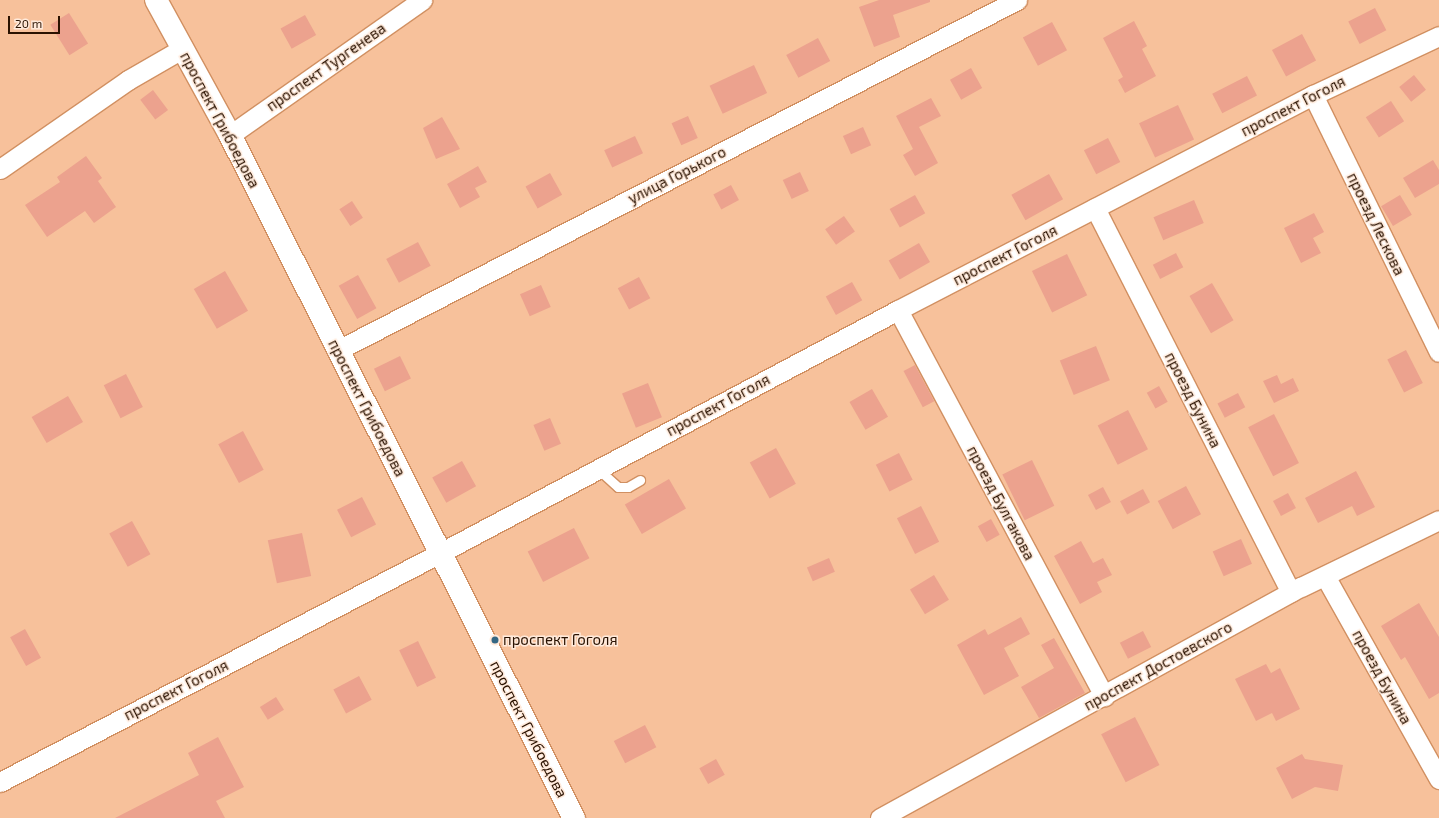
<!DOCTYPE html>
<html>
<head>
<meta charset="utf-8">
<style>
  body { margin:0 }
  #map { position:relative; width:1439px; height:818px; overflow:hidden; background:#f7c19b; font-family:"Exo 2",sans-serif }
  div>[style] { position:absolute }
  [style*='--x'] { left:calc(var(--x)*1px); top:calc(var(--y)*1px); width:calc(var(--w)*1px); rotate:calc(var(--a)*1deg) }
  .building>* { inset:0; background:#eca28e; transform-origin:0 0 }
  .roads { filter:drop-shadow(1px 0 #d19062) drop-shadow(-1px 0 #d19062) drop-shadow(0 1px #d19062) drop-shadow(0 -1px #d19062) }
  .service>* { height:9px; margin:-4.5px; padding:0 4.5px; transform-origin:4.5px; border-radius:4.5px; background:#fff }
  .minor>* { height:19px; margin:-9.5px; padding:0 9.5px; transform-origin:9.5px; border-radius:9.5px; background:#fff }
  .tertiary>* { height:22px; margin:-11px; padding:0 11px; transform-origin:11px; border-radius:11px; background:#fff }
  .dots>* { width:11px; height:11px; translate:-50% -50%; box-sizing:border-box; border:2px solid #ffeadb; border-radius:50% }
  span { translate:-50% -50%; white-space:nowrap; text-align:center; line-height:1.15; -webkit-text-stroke:3px #ffeadb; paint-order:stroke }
  .street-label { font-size:15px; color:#2a1201 }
  .poi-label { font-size:15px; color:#2a1201 }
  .left { translate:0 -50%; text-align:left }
  .scale { position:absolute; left:8px; top:16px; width:52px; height:18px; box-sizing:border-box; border:2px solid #2a1201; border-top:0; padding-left:5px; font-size:12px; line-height:14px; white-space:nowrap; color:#2a1201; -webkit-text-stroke:3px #ffeadb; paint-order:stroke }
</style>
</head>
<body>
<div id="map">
  <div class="building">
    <div style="clip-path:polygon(879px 0,930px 0,930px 2px,893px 15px,900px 37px,874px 47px,859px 7px)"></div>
    <div style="left:1375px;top:8px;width:25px;height:30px;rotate:63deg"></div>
    <div style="left:69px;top:13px;width:36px;height:22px;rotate:58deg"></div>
    <div style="left:305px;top:15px;width:23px;height:28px;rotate:61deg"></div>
    <div style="clip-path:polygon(1134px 21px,1147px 46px,1142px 49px,1156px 76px,1125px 93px,1118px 80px,1123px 77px,1103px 38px)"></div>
    <div style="left:1052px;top:22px;width:32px;height:33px;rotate:62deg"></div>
    <div style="left:1302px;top:34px;width:30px;height:34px;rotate:62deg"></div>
    <div style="left:818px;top:38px;width:26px;height:36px;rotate:62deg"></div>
    <div style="left:754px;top:65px;width:31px;height:49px;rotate:65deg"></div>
    <div style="left:971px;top:68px;width:23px;height:24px;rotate:61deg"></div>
    <div style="left:1414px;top:75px;width:19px;height:19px;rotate:51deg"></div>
    <div style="left:1247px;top:76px;width:22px;height:39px;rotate:63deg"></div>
    <div style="left:153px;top:90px;width:25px;height:16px;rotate:53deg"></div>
    <div style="clip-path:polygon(931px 98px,941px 116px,919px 127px,938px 163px,915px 176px,903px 155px,913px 149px,896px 116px)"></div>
    <div style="left:1391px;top:101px;width:24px;height:30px;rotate:57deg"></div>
    <div style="left:1178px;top:105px;width:38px;height:43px;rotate:65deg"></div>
    <div style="left:688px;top:116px;width:24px;height:18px;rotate:66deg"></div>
    <div style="clip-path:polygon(442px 117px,460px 149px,436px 159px,423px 128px)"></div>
    <div style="left:863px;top:127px;width:20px;height:22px;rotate:66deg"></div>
    <div style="left:635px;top:136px;width:19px;height:34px;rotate:65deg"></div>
    <div style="left:1108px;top:138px;width:27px;height:27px;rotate:63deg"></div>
    <div style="clip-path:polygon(86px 156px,102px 178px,98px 181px,116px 207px,94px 223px,85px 211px,47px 237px,25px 205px,60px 182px,57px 177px)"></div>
    <div style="clip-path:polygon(1433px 160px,1439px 170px,1439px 184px,1415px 198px,1403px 178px)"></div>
    <div style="clip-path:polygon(478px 166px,487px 182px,475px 188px,480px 197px,460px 208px,447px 184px)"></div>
    <div style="left:800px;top:172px;width:21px;height:19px;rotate:65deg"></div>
    <div style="left:550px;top:173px;width:25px;height:28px;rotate:61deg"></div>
    <div style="left:1049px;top:174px;width:29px;height:43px;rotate:61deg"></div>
    <div style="left:731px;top:185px;width:17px;height:20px;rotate:62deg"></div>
    <div style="left:915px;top:195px;width:21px;height:29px;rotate:61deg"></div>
    <div style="left:1400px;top:195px;width:23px;height:22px;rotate:59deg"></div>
    <div style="left:1194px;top:200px;width:25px;height:44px;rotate:67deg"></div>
    <div style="left:352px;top:201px;width:20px;height:15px;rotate:57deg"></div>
    <div style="clip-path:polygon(1314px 213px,1324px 232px,1313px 238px,1321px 253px,1301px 263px,1284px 228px)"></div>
    <div style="left:844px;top:216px;width:19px;height:23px;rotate:55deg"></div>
    <div style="left:418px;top:242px;width:27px;height:36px;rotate:62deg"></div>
    <div style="left:919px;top:243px;width:22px;height:35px;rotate:60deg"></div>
    <div style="left:1176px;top:253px;width:16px;height:26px;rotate:63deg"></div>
    <div style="left:1067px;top:254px;width:46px;height:39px;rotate:64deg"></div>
    <div style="left:225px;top:271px;width:46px;height:36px;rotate:60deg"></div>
    <div style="left:358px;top:275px;width:38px;height:22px;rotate:61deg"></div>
    <div style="left:639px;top:277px;width:24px;height:24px;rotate:62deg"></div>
    <div style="left:852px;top:282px;width:21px;height:30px;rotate:61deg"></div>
    <div style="left:1212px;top:283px;width:43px;height:26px;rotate:60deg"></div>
    <div style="left:541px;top:285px;width:24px;height:23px;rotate:66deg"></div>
    <div style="left:1096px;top:346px;width:37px;height:39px;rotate:68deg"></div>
    <div style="left:1406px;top:350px;width:37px;height:21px;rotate:63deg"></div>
    <div style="left:400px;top:356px;width:25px;height:29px;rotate:64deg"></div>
    <div style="left:915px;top:365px;width:41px;height:13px;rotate:62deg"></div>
    <div style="left:126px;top:374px;width:37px;height:25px;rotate:63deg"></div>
    <div style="clip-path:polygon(1277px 375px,1281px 384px,1293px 378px,1299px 391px,1274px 403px,1263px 381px)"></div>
    <div style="left:648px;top:383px;width:37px;height:28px;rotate:68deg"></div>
    <div style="left:1159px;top:386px;width:18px;height:14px;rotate:61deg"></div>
    <div style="left:872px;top:389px;width:32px;height:26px;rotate:60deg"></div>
    <div style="left:1238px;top:393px;width:16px;height:23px;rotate:63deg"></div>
    <div style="left:68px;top:396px;width:30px;height:42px;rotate:60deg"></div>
    <div style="left:1128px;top:410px;width:44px;height:34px;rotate:63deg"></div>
    <div style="left:1274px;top:414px;width:55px;height:29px;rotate:63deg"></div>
    <div style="left:550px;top:418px;width:28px;height:18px;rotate:67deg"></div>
    <div style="left:243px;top:431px;width:44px;height:28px;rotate:62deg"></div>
    <div style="left:776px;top:448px;width:41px;height:30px;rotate:61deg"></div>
    <div style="left:899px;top:453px;width:30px;height:26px;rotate:63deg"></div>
    <div style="left:1032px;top:460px;width:51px;height:33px;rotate:64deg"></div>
    <div style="left:462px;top:461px;width:29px;height:34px;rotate:61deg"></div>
    <div style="clip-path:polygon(1356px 471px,1375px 507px,1357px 516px,1352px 506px,1318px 523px,1305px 498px)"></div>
    <div style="left:669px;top:479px;width:34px;height:51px;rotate:60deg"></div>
    <div style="left:1186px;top:486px;width:32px;height:32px;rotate:62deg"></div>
    <div style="left:1103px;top:487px;width:17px;height:17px;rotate:62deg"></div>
    <div style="left:1143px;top:489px;width:15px;height:26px;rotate:62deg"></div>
    <div style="left:1288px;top:493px;width:17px;height:17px;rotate:62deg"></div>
    <div style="left:362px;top:497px;width:31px;height:28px;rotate:63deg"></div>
    <div style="left:921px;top:506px;width:40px;height:27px;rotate:63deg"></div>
    <div style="left:991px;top:519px;width:18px;height:15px;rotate:61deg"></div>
    <div style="left:132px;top:521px;width:38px;height:26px;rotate:61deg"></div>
    <div style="left:574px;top:528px;width:34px;height:52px;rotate:63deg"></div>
    <div style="left:302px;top:533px;width:44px;height:35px;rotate:78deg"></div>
    <div style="left:1241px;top:539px;width:27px;height:31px;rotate:66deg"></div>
    <div style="clip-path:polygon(1081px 541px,1093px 563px,1103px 558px,1112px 575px,1097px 582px,1102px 592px,1080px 604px,1054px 556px)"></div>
    <div style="left:829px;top:558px;width:15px;height:24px;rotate:67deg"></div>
    <div style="left:934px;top:575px;width:29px;height:28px;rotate:59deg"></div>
    <div style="clip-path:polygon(1419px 603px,1439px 637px,1439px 693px,1429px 699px,1405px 657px,1401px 660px,1381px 626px)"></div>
    <div style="clip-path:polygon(1021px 617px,1030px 634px,1004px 648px,1019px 676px,984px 695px,957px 645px,985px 629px,988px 635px)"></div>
    <div style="left:25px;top:629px;width:33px;height:17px;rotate:61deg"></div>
    <div style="left:1143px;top:631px;width:18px;height:26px;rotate:63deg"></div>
    <div style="clip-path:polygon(1054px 638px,1085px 693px,1039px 718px,1021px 687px,1054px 668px,1041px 645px)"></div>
    <div style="left:418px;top:641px;width:41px;height:21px;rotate:64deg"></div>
    <div style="clip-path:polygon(1266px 664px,1271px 673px,1280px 668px,1300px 709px,1276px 721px,1272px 713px,1256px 721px,1235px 679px)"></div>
    <div style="left:359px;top:676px;width:27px;height:29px;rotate:62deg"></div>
    <div style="left:276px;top:697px;width:15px;height:19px;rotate:58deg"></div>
    <div style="left:1135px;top:717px;width:54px;height:38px;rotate:63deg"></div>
    <div style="left:645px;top:725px;width:25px;height:35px;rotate:63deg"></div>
    <div style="clip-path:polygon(218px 737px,244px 787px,216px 801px,225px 818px,115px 818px,199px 775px,188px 753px)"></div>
    <div style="clip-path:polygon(1302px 754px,1305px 759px,1343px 765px,1338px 791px,1315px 787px,1292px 799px,1276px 768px)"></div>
    <div style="left:716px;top:759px;width:18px;height:19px;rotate:61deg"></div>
  </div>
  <div class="roads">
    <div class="service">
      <div style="--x:598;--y:469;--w:27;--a:42"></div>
      <div style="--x:618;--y:487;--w:10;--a:0"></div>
      <div style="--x:628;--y:487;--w:14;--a:-30"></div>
    </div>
    <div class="minor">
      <div style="--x:1313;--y:95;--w:286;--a:63.9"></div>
      <div style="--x:230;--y:135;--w:235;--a:-35.1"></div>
      <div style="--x:0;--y:169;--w:156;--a:-34.8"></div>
      <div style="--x:128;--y:80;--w:62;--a:-29.9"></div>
      <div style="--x:1095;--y:208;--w:431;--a:63"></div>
      <div style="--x:898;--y:310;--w:438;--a:61.9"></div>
      <div style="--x:338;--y:350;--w:764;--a:-27.27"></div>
      <div style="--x:1325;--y:576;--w:233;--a:60.7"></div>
      <div style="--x:0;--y:782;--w:496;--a:-27.5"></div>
      <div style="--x:440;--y:553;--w:518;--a:-27.95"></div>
      <div style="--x:898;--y:310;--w:467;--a:-27.4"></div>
      <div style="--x:1313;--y:95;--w:139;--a:-25.1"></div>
      <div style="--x:880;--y:818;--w:480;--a:-28.8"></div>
      <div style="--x:1301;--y:587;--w:153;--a:-25.9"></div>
    </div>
    <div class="tertiary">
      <div style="--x:156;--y:0;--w:154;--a:61.3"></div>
      <div style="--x:230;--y:135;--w:765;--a:63.27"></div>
    </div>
  </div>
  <div class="dots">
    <div style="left:495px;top:640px;background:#346784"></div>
  </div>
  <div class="street-label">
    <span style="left:326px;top:67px;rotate:-35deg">проспект Тургенева</span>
    <span style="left:1293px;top:106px;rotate:-27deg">проспект Гоголя</span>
    <span style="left:220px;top:120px;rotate:62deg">проспект Грибоедова</span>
    <span style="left:677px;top:175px;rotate:-27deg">улица Горького</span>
    <span style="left:1376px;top:224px;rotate:64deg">проезд Лескова</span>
    <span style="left:1005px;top:255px;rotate:-27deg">проспект Гоголя</span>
    <span style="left:1193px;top:400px;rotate:63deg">проезд Бунина</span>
    <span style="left:718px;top:405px;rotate:-28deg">проспект Гоголя</span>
    <span style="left:367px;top:408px;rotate:63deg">проспект Грибоедова</span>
    <span style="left:1001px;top:503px;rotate:62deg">проезд Булгакова</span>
    <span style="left:1158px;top:666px;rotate:-29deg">проспект Достоевского</span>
    <span style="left:1382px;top:677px;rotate:61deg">проезд Бунина</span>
    <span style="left:176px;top:690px;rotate:-27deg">проспект Гоголя</span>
    <span style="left:529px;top:729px;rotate:63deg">проспект Грибоедова</span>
  </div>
  <div class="poi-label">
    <span class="left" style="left:503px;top:640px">проспект Гоголя</span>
  </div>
  <div class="scale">20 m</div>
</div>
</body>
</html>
